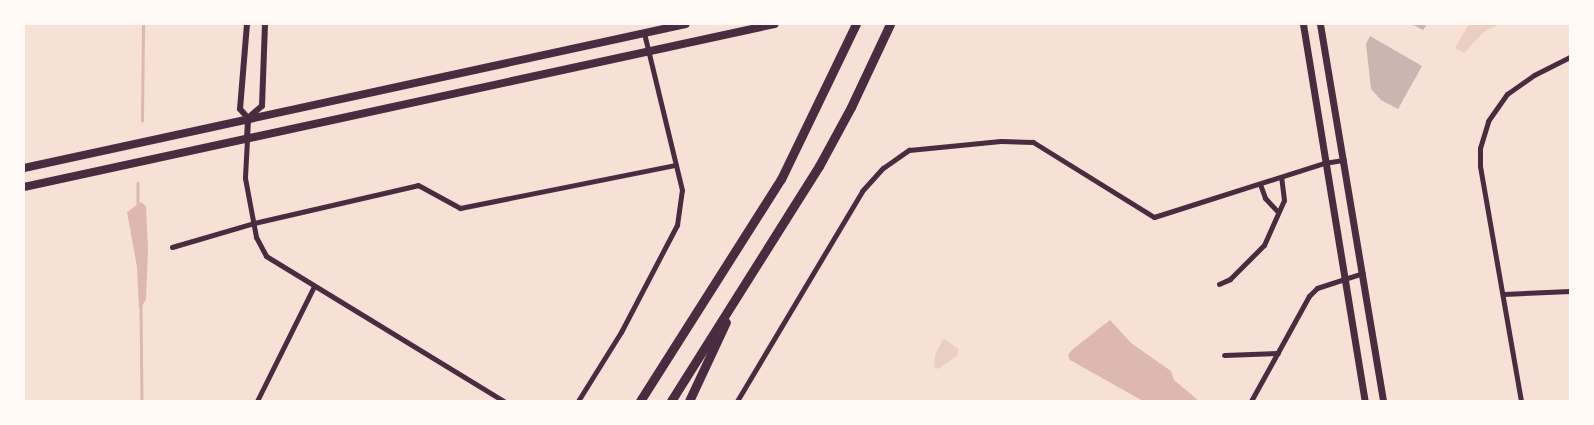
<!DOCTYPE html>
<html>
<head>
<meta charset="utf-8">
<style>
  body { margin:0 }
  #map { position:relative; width:1594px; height:425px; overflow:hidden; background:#f7e1d7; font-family:"IBM Plex Sans",sans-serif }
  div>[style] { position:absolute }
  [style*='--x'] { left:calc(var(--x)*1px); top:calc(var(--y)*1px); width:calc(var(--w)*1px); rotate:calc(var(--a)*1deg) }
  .green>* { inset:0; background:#ebcfc5 }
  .water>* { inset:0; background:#dcb8b0 }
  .stream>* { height:2.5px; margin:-1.25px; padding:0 1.25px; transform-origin:1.25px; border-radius:1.25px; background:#dcb8b0 }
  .building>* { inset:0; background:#ccb4b1 }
  .minor>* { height:5px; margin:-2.5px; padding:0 2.5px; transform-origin:2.5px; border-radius:2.5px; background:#4a2c40 }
  .tertiary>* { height:6px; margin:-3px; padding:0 3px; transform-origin:3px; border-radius:3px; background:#4a2c40 }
  .secondary>* { height:7px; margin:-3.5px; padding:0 3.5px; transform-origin:3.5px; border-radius:3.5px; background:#4a2c40 }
  .primary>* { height:8px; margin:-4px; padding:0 4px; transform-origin:4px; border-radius:4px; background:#4a2c40 }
  .motorway>* { height:9px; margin:-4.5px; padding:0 4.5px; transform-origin:4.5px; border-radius:4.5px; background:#4a2c40 }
  span { translate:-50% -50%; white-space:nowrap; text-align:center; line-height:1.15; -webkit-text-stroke:4px #fffaf5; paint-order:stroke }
  .frame { position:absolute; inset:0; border:25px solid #fffaf5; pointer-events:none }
</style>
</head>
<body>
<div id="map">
  <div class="green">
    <div style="clip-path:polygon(1469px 24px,1500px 24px,1485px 31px,1464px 53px,1455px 48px)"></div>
    <div style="clip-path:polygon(944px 338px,959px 350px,957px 356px,938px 369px,934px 367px,935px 354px)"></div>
  </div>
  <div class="water">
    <div style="clip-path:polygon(141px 202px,146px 206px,148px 249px,146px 299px,141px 308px,139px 308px,137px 267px,127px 212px)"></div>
    <div style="clip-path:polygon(1110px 320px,1131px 343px,1171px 371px,1174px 380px,1199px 401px,1143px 401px,1070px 360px,1068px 355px,1073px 349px)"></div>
  </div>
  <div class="stream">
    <div style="--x:142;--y:121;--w:97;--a:-89.4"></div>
    <div style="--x:138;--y:183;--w:22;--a:90"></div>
    <div style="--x:141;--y:305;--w:96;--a:89.4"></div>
  </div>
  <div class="building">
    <div style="clip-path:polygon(1411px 24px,1427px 24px,1423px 30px)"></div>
    <div style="clip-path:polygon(1370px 36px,1422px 66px,1398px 109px,1381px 100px,1371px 89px,1366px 44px)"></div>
  </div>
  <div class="minor">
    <div style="--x:247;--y:139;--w:39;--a:93"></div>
    <div style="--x:245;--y:178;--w:60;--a:79.4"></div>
    <div style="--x:256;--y:237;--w:21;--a:62"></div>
    <div style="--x:266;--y:256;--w:279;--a:31.4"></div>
    <div style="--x:1260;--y:184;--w:15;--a:70"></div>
    <div style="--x:1265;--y:198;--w:18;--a:47"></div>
    <div style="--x:172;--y:247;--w:85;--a:-16.3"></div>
    <div style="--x:254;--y:223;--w:168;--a:-13"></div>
    <div style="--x:418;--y:185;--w:48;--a:28.7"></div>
    <div style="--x:460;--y:208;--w:220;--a:-11.3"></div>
    <div style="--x:1219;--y:284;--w:12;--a:-24"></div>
    <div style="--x:1230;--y:279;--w:48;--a:-45"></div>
    <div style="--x:1264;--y:245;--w:49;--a:-66"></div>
    <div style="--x:1284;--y:200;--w:23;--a:-97"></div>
    <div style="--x:1504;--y:294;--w:66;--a:-2.6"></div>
    <div style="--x:1224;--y:355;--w:54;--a:-2.1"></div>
    <div style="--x:257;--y:401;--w:128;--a:-63.6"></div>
    <div style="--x:578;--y:401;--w:81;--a:-58.1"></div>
    <div style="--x:621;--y:332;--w:121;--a:-62.4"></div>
    <div style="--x:677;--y:225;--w:35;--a:-82"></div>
    <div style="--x:682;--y:190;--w:162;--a:-103.6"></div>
    <div style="--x:737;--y:401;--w:244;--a:-59.2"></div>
    <div style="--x:862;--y:191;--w:31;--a:-48"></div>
    <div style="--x:883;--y:168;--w:32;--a:-35"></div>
    <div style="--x:909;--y:150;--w:92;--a:-5.6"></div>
    <div style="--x:1001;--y:141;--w:32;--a:2"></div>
    <div style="--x:1033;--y:142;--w:142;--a:31.8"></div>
    <div style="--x:1154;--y:217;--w:178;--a:-17.6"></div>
    <div style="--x:1324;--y:163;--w:20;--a:-9"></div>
    <div style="--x:1251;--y:401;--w:120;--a:-61.1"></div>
    <div style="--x:1309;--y:296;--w:11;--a:-45"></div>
    <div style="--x:1317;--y:288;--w:48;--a:-18.1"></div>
    <div style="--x:1521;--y:401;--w:239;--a:-99.9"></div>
    <div style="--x:1480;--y:166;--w:18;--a:-90"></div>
    <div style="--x:1480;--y:148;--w:28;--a:-73"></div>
    <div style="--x:1488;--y:121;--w:33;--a:-55"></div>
    <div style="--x:1507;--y:94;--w:33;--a:-35"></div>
    <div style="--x:1534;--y:75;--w:40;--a:-26.6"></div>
  </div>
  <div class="tertiary">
    <div style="--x:247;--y:24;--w:85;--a:94.7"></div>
    <div style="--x:240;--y:109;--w:12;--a:48"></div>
    <div style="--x:248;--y:118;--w:18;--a:-41"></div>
    <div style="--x:262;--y:106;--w:82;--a:-87.9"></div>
    <div style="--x:247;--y:139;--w:21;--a:-87"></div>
  </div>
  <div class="secondary">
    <div style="--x:1303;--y:24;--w:382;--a:80.7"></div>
    <div style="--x:1320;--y:24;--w:382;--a:80.5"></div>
  </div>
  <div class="primary">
    <div style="--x:24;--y:168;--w:677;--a:-12.27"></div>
    <div style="--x:24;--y:187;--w:768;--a:-12.25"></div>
  </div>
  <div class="motorway">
    <div style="--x:640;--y:401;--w:263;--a:-57.6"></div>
    <div style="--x:781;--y:179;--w:172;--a:-64.2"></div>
    <div style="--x:671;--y:401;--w:278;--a:-57.8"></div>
    <div style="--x:819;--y:166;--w:67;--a:-61.5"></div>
    <div style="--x:851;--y:107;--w:92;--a:-64.8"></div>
    <div style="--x:689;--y:401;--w:87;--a:-64.9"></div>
  </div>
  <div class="frame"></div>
</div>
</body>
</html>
